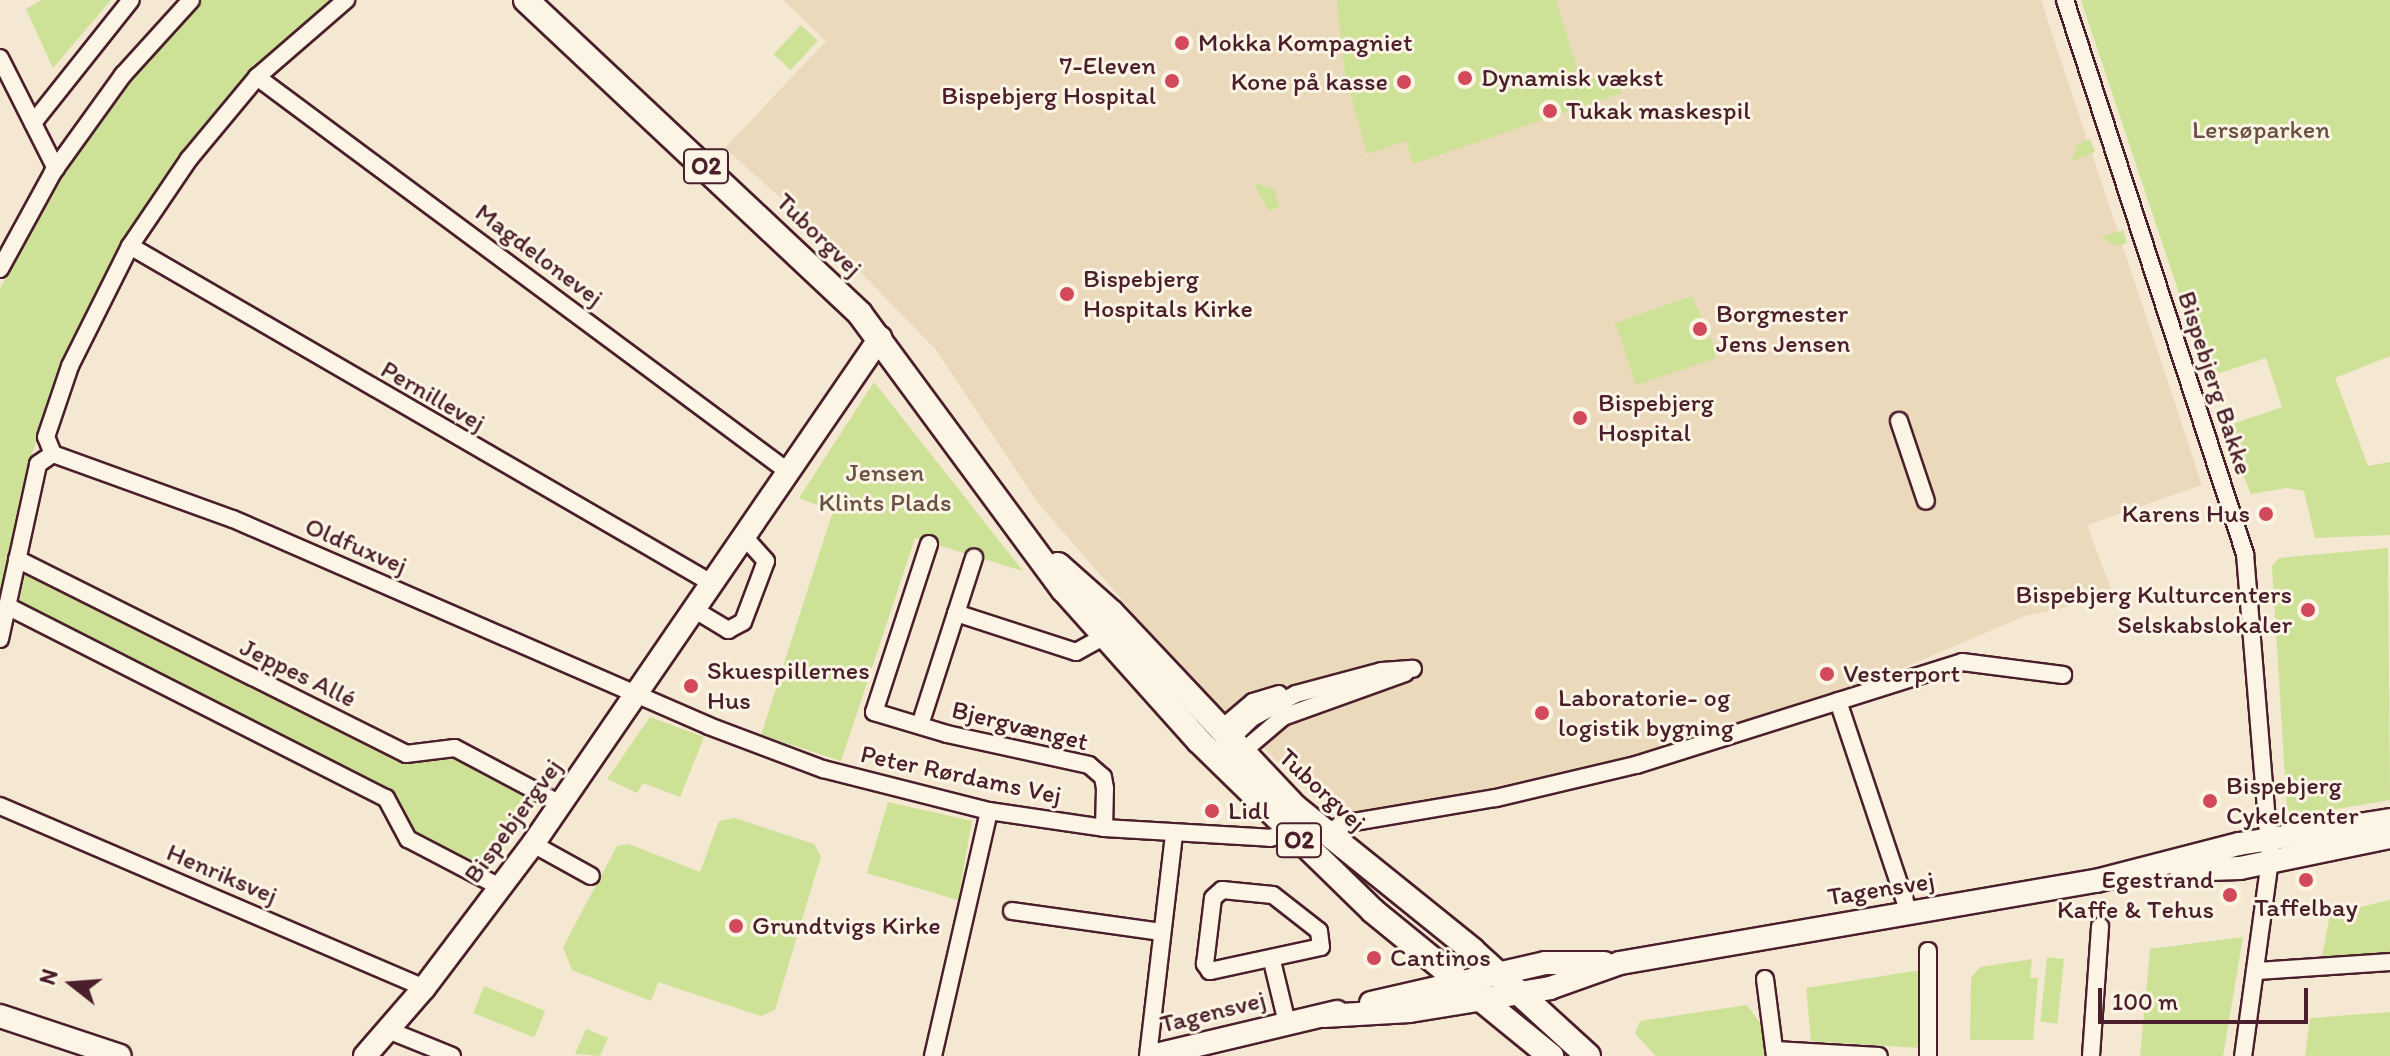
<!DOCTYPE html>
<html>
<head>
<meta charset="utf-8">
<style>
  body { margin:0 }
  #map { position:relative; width:2390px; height:1056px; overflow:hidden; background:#f4e8d2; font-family:Itim,sans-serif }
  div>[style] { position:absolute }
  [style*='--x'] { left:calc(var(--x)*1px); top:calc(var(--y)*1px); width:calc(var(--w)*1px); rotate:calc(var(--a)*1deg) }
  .built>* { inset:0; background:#ebd9bc }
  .green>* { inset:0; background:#cde297; transform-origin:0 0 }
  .roads { filter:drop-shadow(2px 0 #4a1f2b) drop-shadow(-2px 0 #4a1f2b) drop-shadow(0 2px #4a1f2b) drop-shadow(0 -2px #4a1f2b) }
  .street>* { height:16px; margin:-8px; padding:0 8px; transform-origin:8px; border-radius:8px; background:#fcf5e5 }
  .secondary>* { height:22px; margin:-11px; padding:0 11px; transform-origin:11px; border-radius:11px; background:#fcf5e5 }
  .primary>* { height:24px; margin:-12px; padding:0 12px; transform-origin:12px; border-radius:12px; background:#fcf5e5 }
  .dots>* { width:22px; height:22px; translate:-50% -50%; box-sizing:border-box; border:4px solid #fcf5e5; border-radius:50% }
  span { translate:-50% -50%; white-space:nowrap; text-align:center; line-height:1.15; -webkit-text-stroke:6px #fcf5e5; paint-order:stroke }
  .shield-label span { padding:2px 6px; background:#fcf5e5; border:2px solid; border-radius:6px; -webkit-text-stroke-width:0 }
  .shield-label { font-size:24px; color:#4a1f2b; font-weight:700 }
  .poi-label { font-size:26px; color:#4a1f2b }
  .left { translate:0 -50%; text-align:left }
  .right { translate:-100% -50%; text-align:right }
  .park-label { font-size:26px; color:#6b5046 }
  .street-label { font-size:26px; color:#4a1f2b }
  .north { position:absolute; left:32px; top:944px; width:80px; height:80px; -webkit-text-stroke:6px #fcf5e5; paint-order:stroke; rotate:287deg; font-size:22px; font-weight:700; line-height:32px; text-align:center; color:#4a1f2b }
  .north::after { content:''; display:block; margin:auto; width:28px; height:36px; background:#4a1f2b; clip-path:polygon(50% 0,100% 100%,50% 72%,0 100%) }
  .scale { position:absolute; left:2098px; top:988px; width:210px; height:36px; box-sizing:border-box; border:4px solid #4a1f2b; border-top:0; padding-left:10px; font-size:24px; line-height:28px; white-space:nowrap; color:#4a1f2b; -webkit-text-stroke:6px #fcf5e5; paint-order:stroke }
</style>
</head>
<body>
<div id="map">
  <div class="built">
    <div style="clip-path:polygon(783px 0,2041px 0,2202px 485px,2087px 525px,2114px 597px,2025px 616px,1856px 688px,1642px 756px,1344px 819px,1332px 814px,1204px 690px,1143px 624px,1038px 503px,936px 350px,842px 253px,725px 148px,826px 41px)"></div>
  </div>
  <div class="green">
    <div style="clip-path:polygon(42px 0,111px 0,53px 68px,26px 9px)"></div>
    <div style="clip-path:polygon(198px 0,333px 0,253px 73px,129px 236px,58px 377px,31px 457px,0 598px,0 289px,47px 196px,126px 83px)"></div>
    <div style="clip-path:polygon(1337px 0,1556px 0,1581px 82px,1615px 72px,1622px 93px,1413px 164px,1406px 141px,1367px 154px,1345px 75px)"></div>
    <div style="clip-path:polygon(2081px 0,2390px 0,2390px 356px,2335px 378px,2368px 466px,2390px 462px,2390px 535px,2315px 538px,2304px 491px,2287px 488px,2251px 494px,2224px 427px,2282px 407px,2266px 358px,2207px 377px)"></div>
    <div style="left:801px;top:25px;width:23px;height:40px;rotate:43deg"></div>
    <div style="clip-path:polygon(2090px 139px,2095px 152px,2072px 161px,2077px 145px)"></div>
    <div style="clip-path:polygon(1254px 183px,1274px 189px,1279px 207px,1268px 211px)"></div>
    <div style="clip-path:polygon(2123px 230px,2127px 243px,2116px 246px,2101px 237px)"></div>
    <div style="clip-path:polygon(1692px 296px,1717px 353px,1714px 359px,1636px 385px,1615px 323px)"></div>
    <div style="clip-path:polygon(874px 382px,1023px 571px,915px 538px,841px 761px,761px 735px,833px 511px,799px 498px)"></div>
    <div style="clip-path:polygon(2388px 548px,2390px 800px,2296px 816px,2287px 810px,2272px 566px,2279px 558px)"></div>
    <div style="clip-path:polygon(26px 569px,405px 761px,458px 758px,538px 802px,488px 873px,416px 838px,386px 789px,19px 603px)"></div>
    <div style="clip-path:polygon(650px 717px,704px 737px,680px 797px,643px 783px,637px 793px,607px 779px)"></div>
    <div style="clip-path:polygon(888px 802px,972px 821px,958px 900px,867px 873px)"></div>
    <div style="clip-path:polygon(735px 818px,814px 844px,821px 856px,775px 1010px,761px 1016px,658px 982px,651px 1001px,572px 970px,563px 947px,617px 846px,629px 844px,700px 872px,719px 821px)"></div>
    <div style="clip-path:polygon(2390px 900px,2390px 954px,2322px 957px,2330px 914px)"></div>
    <div style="clip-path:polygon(2243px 937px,2223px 1056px,2140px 1056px,2150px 949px)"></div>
    <div style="clip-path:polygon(2032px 959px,2030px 978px,2038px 978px,2033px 1040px,1970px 1040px,1971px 978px,1980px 967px)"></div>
    <div style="left:2064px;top:959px;width:65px;height:17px;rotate:96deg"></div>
    <div style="clip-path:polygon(1921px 970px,1920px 1048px,1811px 1041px,1806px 988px)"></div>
    <div style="left:484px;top:986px;width:66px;height:29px;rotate:22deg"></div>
    <div style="clip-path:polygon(1747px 1005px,1766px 1031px,1764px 1056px,1656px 1056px,1635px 1034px,1640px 1021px)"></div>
    <div style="clip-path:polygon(2390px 1012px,2390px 1056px,2305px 1056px,2310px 1018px)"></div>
    <div style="clip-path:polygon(586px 1029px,608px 1038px,600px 1056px,575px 1054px)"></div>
  </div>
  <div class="roads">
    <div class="street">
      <div style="--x:2065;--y:0;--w:583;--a:72"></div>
      <div style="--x:2245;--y:554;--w:307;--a:85.3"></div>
      <div style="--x:2270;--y:860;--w:198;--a:97.8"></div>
      <div style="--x:0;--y:58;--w:124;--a:63.2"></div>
      <div style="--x:257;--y:77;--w:664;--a:36.61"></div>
      <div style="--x:33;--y:123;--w:157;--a:-51.5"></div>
      <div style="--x:130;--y:246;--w:674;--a:30.1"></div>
      <div style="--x:0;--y:269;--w:111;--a:-61.3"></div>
      <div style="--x:53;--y:172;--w:120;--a:-54.2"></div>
      <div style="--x:123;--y:75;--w:101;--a:-47.8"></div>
      <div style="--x:1899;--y:421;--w:84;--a:71.4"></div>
      <div style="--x:53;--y:454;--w:191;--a:19.9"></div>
      <div style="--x:233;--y:519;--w:519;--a:23.5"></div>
      <div style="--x:709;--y:726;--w:122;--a:20.7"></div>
      <div style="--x:823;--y:769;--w:171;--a:14.2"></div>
      <div style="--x:989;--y:811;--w:116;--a:8.4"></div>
      <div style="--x:1104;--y:828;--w:166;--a:3.4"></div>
      <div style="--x:1270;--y:838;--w:22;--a:-16"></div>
      <div style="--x:53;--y:454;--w:18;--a:-112"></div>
      <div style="--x:46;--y:437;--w:75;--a:-71.3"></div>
      <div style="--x:70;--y:366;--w:134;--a:-63.4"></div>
      <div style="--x:130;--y:246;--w:105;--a:-55.9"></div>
      <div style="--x:189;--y:159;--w:107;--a:-50.3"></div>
      <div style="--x:257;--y:77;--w:118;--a:-40.9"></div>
      <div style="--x:929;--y:544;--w:177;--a:108.1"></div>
      <div style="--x:874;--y:712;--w:76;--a:16.8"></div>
      <div style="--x:947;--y:734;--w:145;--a:12.3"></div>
      <div style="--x:1089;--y:765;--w:18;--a:41"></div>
      <div style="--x:1103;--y:777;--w:11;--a:80"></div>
      <div style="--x:1105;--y:788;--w:40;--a:91.4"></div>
      <div style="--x:17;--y:559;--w:435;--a:26.6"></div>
      <div style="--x:406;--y:754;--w:49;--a:-7"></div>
      <div style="--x:455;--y:748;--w:121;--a:28"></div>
      <div style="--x:7;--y:606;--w:425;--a:26.9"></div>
      <div style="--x:386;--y:798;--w:47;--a:61.8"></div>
      <div style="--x:408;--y:839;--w:104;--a:27.6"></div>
      <div style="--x:695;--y:610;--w:39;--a:31"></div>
      <div style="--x:728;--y:630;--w:17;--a:-28"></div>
      <div style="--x:743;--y:622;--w:65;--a:-69.3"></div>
      <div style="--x:766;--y:561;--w:31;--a:-132"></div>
      <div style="--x:956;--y:613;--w:126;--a:18"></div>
      <div style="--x:1076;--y:652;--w:31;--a:-29"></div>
      <div style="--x:0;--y:639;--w:179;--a:-77.7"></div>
      <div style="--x:38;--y:464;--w:18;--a:-34"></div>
      <div style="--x:1838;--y:701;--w:224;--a:71.5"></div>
      <div style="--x:920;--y:725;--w:176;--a:-72.1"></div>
      <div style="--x:1221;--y:729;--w:42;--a:-40.2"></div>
      <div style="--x:1253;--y:702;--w:27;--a:-17"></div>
      <div style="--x:1223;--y:746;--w:40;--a:-44"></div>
      <div style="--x:1252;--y:718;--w:50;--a:-28.6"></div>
      <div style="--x:1296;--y:694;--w:89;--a:-15"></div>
      <div style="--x:1382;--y:671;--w:31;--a:-4"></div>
      <div style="--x:1235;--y:758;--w:63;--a:-40.5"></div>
      <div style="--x:1283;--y:717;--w:130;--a:-19.8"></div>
      <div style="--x:0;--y:806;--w:461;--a:23.2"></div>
      <div style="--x:1323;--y:833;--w:27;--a:-22"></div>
      <div style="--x:1348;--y:823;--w:150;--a:-9.6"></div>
      <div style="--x:1496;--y:798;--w:144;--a:-13.3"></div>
      <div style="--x:1636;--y:765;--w:342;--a:-17.5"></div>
      <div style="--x:1962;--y:662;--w:102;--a:7.3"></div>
      <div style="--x:533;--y:844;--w:66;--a:28.9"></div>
      <div style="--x:1222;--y:890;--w:51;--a:5.6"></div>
      <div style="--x:1273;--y:895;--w:58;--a:38"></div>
      <div style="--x:1319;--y:931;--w:16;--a:83"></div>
      <div style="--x:1321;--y:947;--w:114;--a:167.8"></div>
      <div style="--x:1210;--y:971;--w:9;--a:-126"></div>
      <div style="--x:1205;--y:964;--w:66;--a:-83.1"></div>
      <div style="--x:1213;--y:898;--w:12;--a:-42"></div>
      <div style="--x:1012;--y:911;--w:150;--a:8"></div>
      <div style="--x:1272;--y:961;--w:64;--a:76.4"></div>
      <div style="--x:2258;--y:971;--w:132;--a:-3.9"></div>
      <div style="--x:1765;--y:979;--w:78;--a:82.6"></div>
      <div style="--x:388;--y:1030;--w:69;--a:22.1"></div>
      <div style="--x:1775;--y:1050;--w:104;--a:3.3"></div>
      <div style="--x:933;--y:1056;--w:251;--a:-77.1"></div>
      <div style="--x:1148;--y:1056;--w:224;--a:-83.3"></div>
      <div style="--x:1928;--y:1056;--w:105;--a:-90"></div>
      <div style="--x:2091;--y:1056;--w:130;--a:-86"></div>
    </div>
    <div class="secondary">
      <div style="--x:2181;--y:870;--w:59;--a:-1.9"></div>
      <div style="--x:2240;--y:868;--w:153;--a:-11.7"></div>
      <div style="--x:1371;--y:1003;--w:179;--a:-12.9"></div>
      <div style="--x:1545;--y:963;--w:59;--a:0"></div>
      <div style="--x:0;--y:1016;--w:126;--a:18.4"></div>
      <div style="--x:1324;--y:1016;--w:86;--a:-3.3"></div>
      <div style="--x:1410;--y:1011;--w:142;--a:-9.3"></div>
      <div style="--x:1550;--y:988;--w:74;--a:-19.7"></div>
      <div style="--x:1620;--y:963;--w:483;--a:-9.8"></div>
      <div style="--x:2096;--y:881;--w:148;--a:-14.5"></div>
      <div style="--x:2239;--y:844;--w:153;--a:-9"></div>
      <div style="--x:365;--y:1056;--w:90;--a:-49.1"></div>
      <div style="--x:424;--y:988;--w:181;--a:-52.9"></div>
      <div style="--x:533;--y:844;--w:614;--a:-55.56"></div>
      <div style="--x:1152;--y:1056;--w:190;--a:-13.4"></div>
    </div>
    <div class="primary">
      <div style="--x:526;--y:0;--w:458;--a:43.2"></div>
      <div style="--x:860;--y:314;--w:342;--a:53.6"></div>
      <div style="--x:1063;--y:589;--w:204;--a:48.2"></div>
      <div style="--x:1199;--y:741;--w:243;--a:44.3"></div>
      <div style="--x:1373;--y:911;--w:230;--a:39.2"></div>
      <div style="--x:1058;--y:565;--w:71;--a:41.6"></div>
      <div style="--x:1111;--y:612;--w:268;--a:46.7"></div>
      <div style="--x:1295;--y:807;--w:228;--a:38.9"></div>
      <div style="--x:1472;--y:950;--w:157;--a:42.4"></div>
    </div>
  </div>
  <div class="dots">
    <div style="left:1182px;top:43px;background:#d1495b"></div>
    <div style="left:1465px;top:78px;background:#d1495b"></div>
    <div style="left:1172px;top:81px;background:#d1495b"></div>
    <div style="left:1404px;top:82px;background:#d1495b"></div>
    <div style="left:1550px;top:111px;background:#d1495b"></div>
    <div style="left:1067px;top:294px;background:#d1495b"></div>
    <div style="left:1700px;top:329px;background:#d1495b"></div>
    <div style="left:1580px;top:418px;background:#d1495b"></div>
    <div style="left:2266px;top:514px;background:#d1495b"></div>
    <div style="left:2308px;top:610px;background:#d1495b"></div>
    <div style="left:1827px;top:674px;background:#d1495b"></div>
    <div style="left:691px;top:686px;background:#d1495b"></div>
    <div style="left:1542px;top:713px;background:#d1495b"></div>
    <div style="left:2210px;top:801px;background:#d1495b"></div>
    <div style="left:1212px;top:811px;background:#d1495b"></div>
    <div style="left:2306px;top:880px;background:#d1495b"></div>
    <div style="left:2230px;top:895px;background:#d1495b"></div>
    <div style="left:736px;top:926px;background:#d1495b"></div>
    <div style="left:1374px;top:958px;background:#d1495b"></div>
  </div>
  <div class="shield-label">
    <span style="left:706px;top:166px">O2</span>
    <span style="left:1299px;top:840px">O2</span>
  </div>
  <div class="poi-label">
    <span class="left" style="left:1198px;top:43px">Mokka Kompagniet</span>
    <span class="right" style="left:1156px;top:81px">7-Eleven<br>Bispebjerg Hospital</span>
    <span class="left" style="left:1481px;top:78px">Dynamisk vækst</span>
    <span class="right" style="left:1388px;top:82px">Kone på kasse</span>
    <span class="left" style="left:1566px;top:111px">Tukak maskespil</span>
    <span class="left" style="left:1083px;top:294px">Bispebjerg<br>Hospitals Kirke</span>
    <span class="left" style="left:1716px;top:329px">Borgmester<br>Jens Jensen</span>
    <span class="left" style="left:1598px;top:418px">Bispebjerg<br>Hospital</span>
    <span class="right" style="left:2250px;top:514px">Karens Hus</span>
    <span class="right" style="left:2292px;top:610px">Bispebjerg Kulturcenters<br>Selskabslokaler</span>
    <span class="left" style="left:707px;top:686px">Skuespillernes<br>Hus</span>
    <span class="left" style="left:1843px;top:674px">Vesterport</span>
    <span class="left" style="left:1558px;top:713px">Laboratorie- og<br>logistik bygning</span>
    <span class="left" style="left:2226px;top:801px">Bispebjerg<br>Cykelcenter</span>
    <span class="left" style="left:1228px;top:811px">Lidl</span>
    <span class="right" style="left:2214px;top:895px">Egestrand<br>Kaffe &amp; Tehus</span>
    <span style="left:2306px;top:908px">Taffelbay</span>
    <span class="left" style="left:752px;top:926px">Grundtvigs Kirke</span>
    <span class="left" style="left:1390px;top:958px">Cantinos</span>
  </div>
  <div class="park-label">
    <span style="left:2261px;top:130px">Lersøparken</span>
    <span style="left:885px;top:488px">Jensen<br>Klints Plads</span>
  </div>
  <div class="street-label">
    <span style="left:819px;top:235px;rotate:44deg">Tuborgvej</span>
    <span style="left:539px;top:255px;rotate:37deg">Magdelonevej</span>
    <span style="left:2215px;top:383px;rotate:72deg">Bispebjerg Bakke</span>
    <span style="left:433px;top:396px;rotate:30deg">Pernillevej</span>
    <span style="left:356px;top:546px;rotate:23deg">Oldfuxvej</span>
    <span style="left:298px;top:673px;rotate:26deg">Jeppes Allé</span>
    <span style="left:1020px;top:726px;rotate:14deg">Bjergvænget</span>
    <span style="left:961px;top:775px;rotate:12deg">Peter Rørdams Vej</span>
    <span style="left:1322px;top:790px;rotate:43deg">Tuborgvej</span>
    <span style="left:513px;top:821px;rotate:-54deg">Bispebjergvej</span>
    <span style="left:222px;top:874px;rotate:23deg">Henriksvej</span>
    <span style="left:1881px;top:889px;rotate:-9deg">Tagensvej</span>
    <span style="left:1213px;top:1012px;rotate:-14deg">Tagensvej</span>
  </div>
  <div class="north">N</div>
  <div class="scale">100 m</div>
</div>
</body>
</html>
